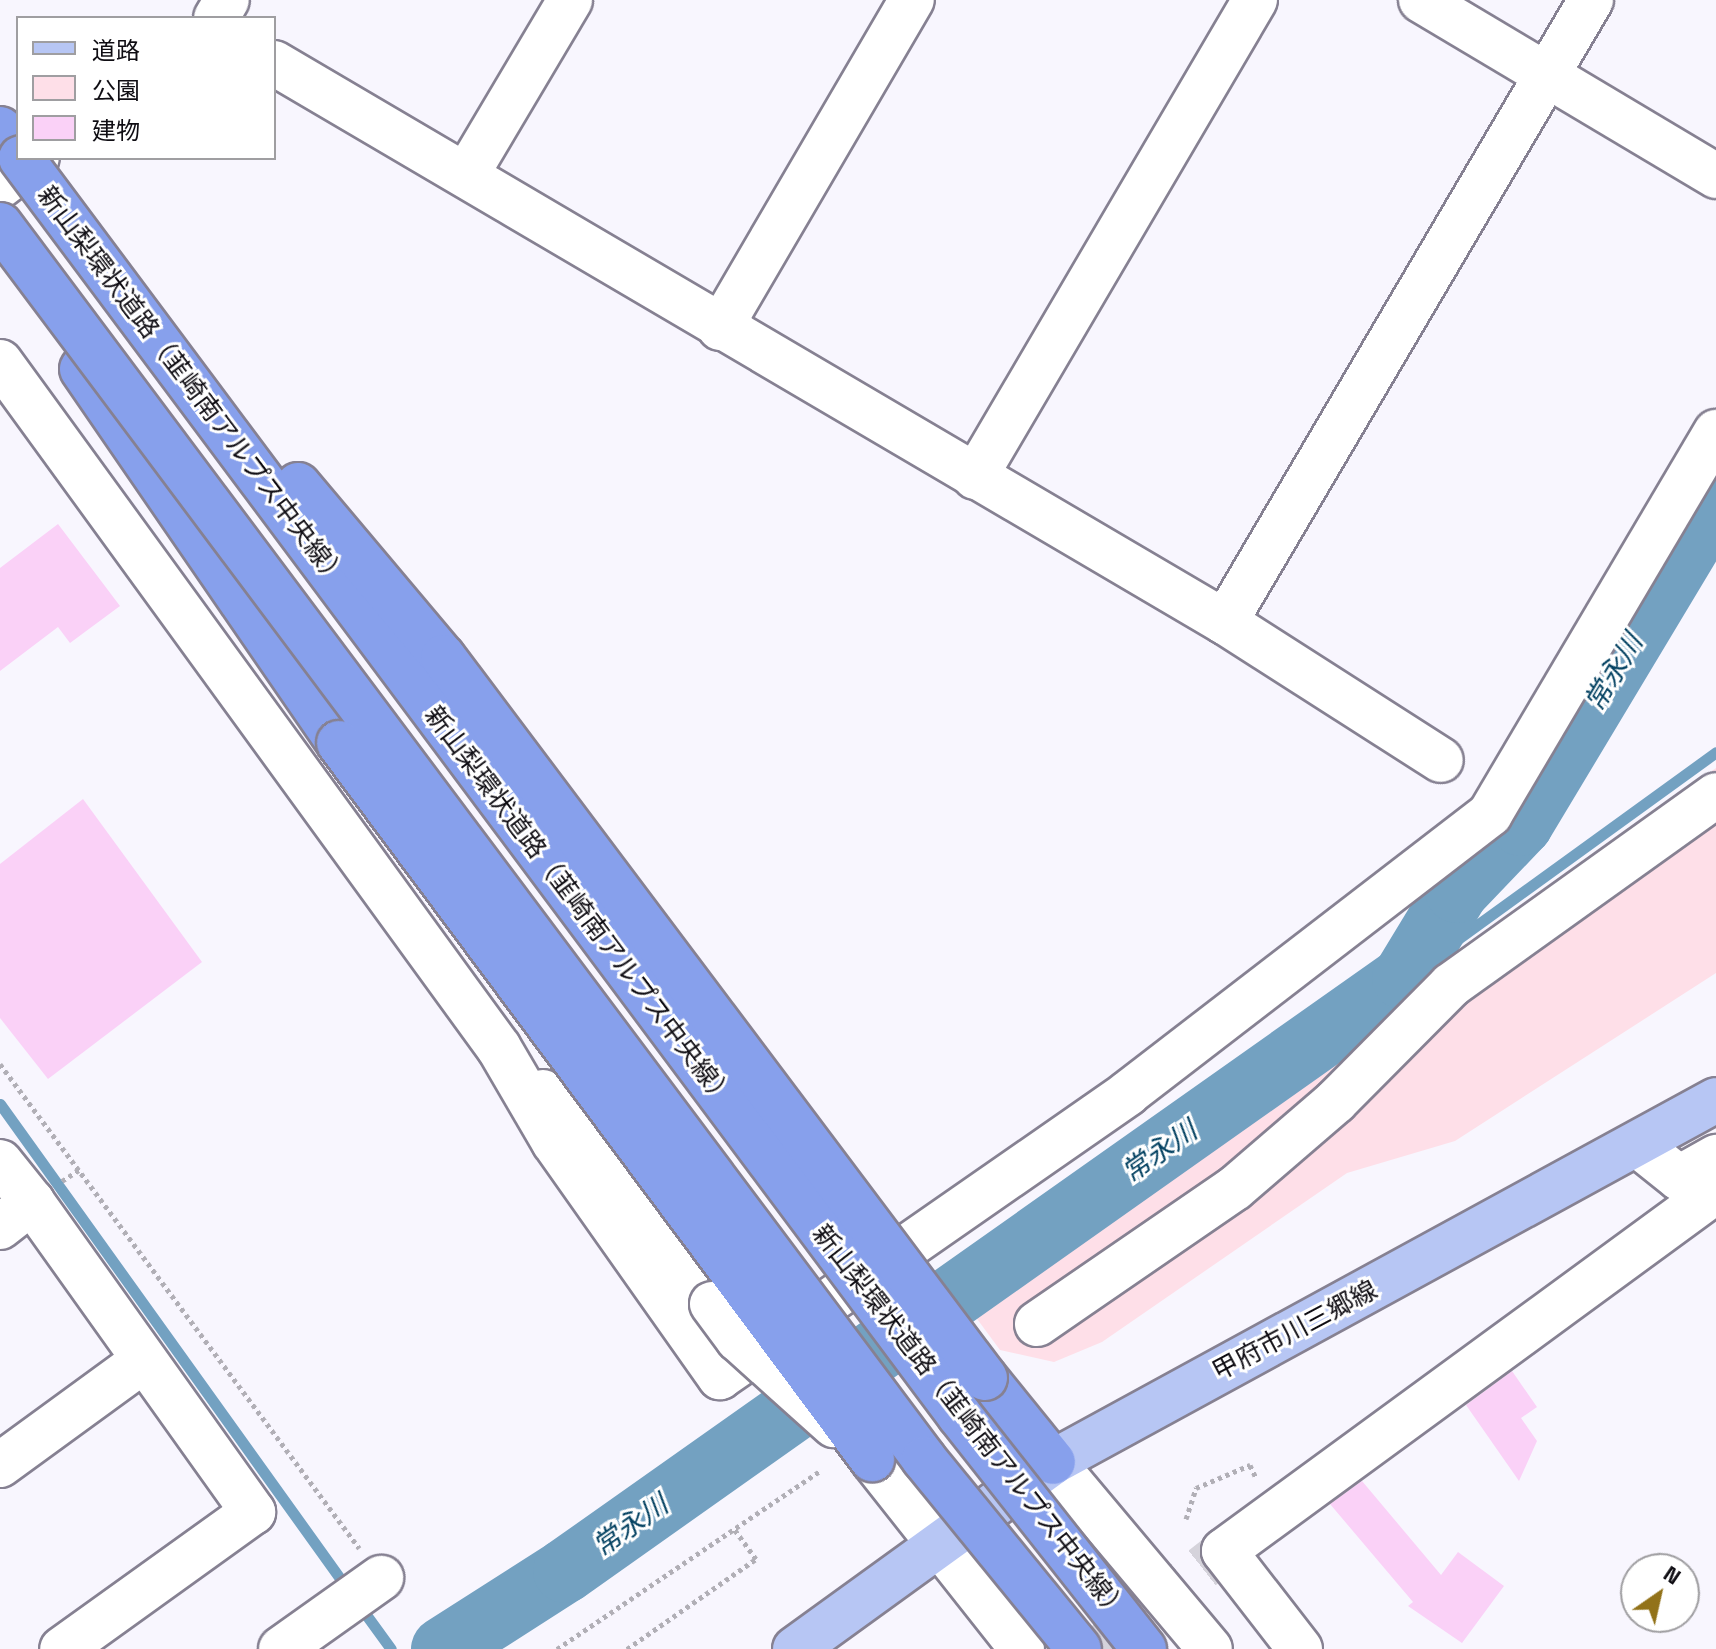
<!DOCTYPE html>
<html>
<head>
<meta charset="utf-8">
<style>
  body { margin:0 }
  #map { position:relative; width:1716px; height:1649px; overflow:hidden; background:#f8f6fe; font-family:"Space Grotesk","Noto Sans JP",sans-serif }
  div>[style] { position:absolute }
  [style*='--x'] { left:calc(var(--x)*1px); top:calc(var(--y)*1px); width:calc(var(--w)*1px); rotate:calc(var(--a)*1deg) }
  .green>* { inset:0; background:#fedfe8 }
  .stream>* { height:11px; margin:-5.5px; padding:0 5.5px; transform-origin:5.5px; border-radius:5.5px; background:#73a1c1 }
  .river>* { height:64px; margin:-32px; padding:0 32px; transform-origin:32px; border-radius:32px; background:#73a1c1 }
  .building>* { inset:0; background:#fad1f7 }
  .minor-tunnel>* { height:44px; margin-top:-22px; transform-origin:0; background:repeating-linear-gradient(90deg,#d5d3db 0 44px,transparent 0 66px) }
  .path>* { height:5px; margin-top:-2.5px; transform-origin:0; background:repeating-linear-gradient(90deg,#b1afb6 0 4px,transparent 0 8px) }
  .roads { filter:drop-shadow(2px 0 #868192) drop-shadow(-2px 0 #868192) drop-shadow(0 2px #868192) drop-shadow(0 -2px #868192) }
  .minor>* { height:44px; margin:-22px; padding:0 22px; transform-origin:22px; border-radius:22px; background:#fff }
  .major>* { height:44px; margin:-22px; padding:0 22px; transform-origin:22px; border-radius:22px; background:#b7c6f4 }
  .highway>* { height:44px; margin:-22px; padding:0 22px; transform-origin:22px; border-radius:22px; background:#87a0ec }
  .bridges { filter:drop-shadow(2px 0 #868192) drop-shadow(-2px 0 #868192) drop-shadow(0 2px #868192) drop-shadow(0 -2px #868192) }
  .minor-bridge>* { height:44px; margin:-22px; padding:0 22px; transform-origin:22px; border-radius:22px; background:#fff }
  .highway-bridge>* { height:44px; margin:-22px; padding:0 22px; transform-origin:22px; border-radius:22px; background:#87a0ec }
  span { translate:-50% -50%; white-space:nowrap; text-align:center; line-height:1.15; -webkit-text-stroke:6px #fff; paint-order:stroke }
  .street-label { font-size:26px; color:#0f0d13 }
  .water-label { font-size:28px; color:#034161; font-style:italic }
  .legend { position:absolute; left:16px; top:16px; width:260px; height:144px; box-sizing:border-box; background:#fff; border:2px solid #9f9ea1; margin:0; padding:10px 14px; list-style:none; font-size:24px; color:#0f0d13 }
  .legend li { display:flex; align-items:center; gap:16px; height:40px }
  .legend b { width:40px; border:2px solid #9f9ea1 }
  .north { position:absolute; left:1620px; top:1553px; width:80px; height:80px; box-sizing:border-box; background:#fff; border:2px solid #9f9ea1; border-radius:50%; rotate:34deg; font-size:22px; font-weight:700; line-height:32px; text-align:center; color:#0f0d13 }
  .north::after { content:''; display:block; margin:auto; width:28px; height:36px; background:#927219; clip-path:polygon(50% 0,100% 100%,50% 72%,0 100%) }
</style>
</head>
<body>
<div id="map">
  <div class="green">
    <div style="clip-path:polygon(1716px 768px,1716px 973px,1455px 1141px,1347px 1173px,1102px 1342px,1054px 1362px,1000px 1350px,969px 1308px)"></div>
  </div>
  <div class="stream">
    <div style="--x:1404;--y:978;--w:385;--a:-35.9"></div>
    <div style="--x:0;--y:1104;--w:599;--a:54.37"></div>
    <div style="--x:359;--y:1605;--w:54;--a:54"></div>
  </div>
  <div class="river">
    <div style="--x:443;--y:1649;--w:145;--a:-32.6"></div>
    <div style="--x:565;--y:1571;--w:1027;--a:-35.25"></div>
    <div style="--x:1404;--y:978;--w:102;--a:-58.7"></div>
    <div style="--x:1457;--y:891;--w:93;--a:-46.3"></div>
    <div style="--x:1521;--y:824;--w:378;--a:-59"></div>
  </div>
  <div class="building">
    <div style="clip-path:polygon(58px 524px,120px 606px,70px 643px,58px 627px,0 671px,0 568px)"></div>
    <div style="clip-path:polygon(83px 799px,202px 962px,48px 1079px,0 1018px,0 864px)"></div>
    <div style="clip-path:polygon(1512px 1371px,1537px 1407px,1521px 1418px,1537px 1441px,1519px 1481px,1466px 1405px)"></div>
    <div style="clip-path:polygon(1362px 1481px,1441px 1575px,1458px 1552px,1504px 1586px,1462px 1643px,1408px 1606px,1413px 1602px,1330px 1504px)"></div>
  </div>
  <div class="minor-tunnel">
    <div style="--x:1098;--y:1649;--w:160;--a:-37.9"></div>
  </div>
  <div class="path">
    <div style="--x:0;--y:1064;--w:603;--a:53.43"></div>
    <div style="--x:62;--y:1181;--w:20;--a:-33"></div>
    <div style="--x:1186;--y:1519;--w:33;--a:-72"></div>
    <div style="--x:1196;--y:1488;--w:59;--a:-23.1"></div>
    <div style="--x:1250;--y:1465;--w:14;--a:65"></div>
    <div style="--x:557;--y:1649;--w:318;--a:-34.1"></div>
    <div style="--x:627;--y:1649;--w:157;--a:-34.9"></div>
    <div style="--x:756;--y:1559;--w:37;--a:-126"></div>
  </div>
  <div class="roads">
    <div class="minor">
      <div style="--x:1421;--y:0;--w:344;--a:30.8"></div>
      <div style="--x:216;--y:18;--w:21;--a:-59"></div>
      <div style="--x:274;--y:63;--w:1103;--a:30.45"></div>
      <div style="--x:1225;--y:622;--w:256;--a:32.6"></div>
      <div style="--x:468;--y:172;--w:200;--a:-59.3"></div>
      <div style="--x:0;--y:186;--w:46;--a:-37.1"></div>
      <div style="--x:720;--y:328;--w:380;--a:-59.7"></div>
      <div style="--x:0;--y:362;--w:848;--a:53.97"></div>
      <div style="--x:499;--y:1048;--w:109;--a:59.7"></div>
      <div style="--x:554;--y:1142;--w:288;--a:54.8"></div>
      <div style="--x:720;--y:1377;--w:497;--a:-34.8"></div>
      <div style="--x:1128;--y:1093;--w:457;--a:-37.6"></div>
      <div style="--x:1490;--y:814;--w:444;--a:-59.4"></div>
      <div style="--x:975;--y:477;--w:553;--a:-59.59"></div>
      <div style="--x:1225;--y:622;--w:722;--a:-59.53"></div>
      <div style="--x:543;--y:1092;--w:74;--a:45"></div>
      <div style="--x:595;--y:1144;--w:198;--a:53.8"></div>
      <div style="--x:1638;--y:1145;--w:53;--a:38.8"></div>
      <div style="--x:1679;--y:1178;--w:43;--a:-29.6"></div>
      <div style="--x:0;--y:1162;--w:51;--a:51.3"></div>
      <div style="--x:0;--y:1227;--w:41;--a:-38"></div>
      <div style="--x:32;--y:1202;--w:381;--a:54.5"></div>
      <div style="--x:253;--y:1512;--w:235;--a:144.3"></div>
      <div style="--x:1037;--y:1324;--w:240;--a:-34.5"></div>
      <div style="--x:1235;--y:1188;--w:133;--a:-40.7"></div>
      <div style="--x:1336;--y:1101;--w:163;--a:-45.2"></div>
      <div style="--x:1451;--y:985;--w:326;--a:-35.6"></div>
      <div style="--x:872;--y:1459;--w:242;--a:51.7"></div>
      <div style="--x:1053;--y:1462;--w:244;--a:50"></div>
      <div style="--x:0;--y:1465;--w:178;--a:-36.1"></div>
      <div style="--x:281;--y:1649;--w:123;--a:-35.4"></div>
      <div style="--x:1300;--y:1649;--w:124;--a:-127.8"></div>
      <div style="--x:1224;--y:1551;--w:610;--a:-36.19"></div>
    </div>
    <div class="major">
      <div style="--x:795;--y:1649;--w:319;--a:-35.9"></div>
      <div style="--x:1053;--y:1462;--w:755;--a:-28.63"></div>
    </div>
    <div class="highway">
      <div style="--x:0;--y:129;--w:30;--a:53"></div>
      <div style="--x:82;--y:369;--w:454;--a:55.5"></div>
      <div style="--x:985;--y:1378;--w:108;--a:51"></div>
    </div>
  </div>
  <div class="bridges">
    <div class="minor-bridge">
      <div style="--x:712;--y:1304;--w:44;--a:53.4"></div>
      <div style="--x:738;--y:1339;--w:129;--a:41.9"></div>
    </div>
    <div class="highway-bridge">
      <div style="--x:21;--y:158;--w:1570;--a:53.26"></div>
      <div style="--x:960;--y:1416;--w:297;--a:51.7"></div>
      <div style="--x:0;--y:225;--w:1542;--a:53.17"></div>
      <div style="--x:924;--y:1459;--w:245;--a:50.8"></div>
      <div style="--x:298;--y:485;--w:225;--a:49.9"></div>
      <div style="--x:443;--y:657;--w:902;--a:53.07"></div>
      <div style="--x:339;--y:743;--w:893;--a:53.34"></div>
    </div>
  </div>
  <div class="street-label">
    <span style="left:192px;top:387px;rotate:53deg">新山梨環状道路（韮崎南アルプス中央線）</span>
    <span style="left:579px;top:907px;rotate:53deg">新山梨環状道路（韮崎南アルプス中央線）</span>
    <span style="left:1295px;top:1331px;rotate:-28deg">甲府市川三郷線</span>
    <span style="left:970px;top:1423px;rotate:52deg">新山梨環状道路（韮崎南アルプス中央線）</span>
  </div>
  <div class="water-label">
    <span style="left:1613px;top:672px;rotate:-59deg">常永川</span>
    <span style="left:1159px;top:1151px;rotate:-35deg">常永川</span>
    <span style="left:630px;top:1525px;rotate:-35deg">常永川</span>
  </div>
  <ul class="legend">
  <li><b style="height:10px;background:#b7c6f4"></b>道路</li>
  <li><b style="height:22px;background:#fedfe8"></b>公園</li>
  <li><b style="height:22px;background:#fad1f7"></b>建物</li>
  </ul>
  <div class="north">N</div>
</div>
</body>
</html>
